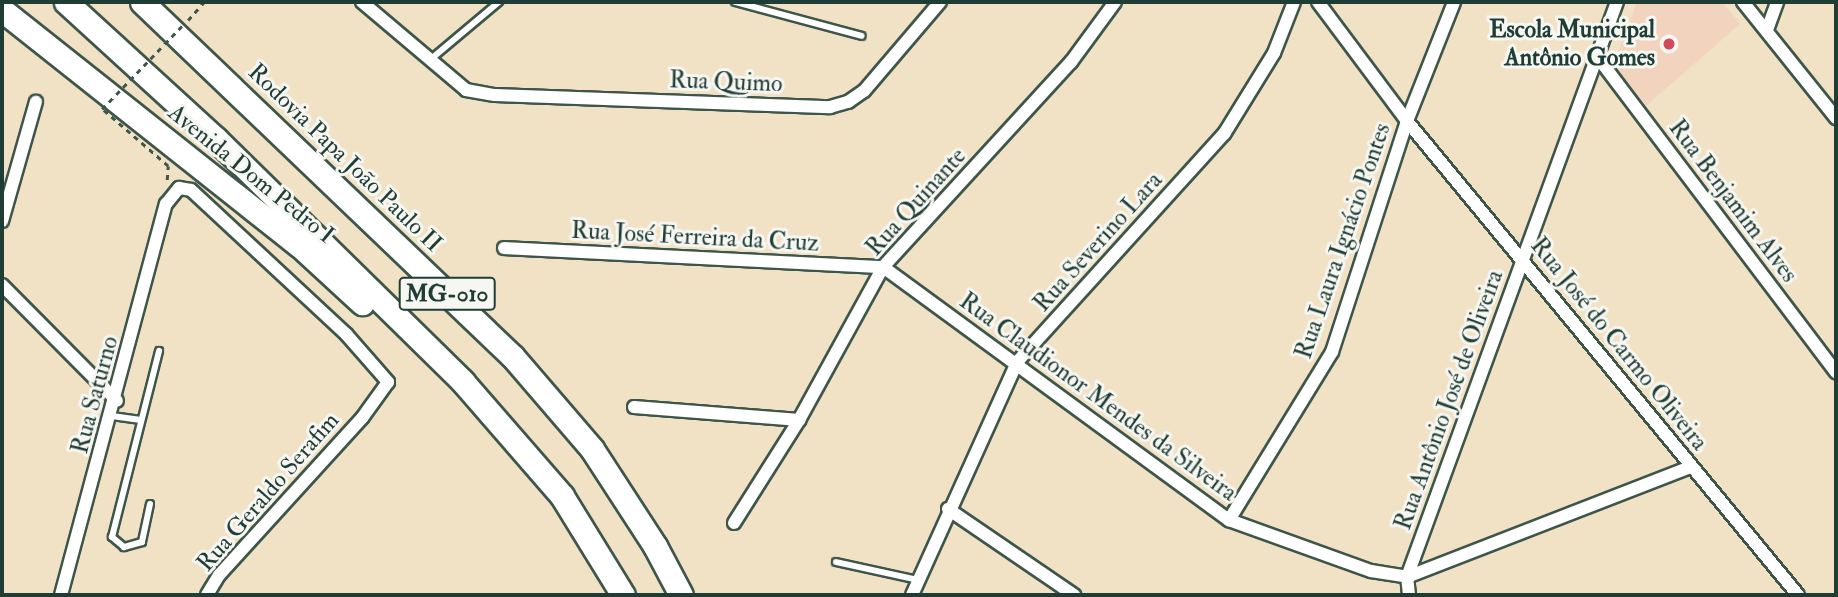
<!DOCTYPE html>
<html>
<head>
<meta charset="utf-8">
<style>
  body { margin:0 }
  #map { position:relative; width:1838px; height:597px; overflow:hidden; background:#f1e2c5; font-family:"IM FELL Double Pica",serif }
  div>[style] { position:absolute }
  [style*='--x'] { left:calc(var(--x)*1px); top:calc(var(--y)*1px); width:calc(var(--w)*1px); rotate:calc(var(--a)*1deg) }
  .built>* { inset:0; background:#f2d4be }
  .path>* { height:2.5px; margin-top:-1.25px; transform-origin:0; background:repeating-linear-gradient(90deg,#3e564a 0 5px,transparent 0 10px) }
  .roads { filter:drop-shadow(2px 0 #3e564a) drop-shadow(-2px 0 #3e564a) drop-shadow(0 2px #3e564a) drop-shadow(0 -2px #3e564a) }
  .lane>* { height:6px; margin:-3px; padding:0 3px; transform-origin:3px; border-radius:3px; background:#fff }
  .street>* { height:12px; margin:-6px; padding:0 6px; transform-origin:6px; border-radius:6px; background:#fff }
  .highway>* { height:23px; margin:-11.5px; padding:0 11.5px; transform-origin:11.5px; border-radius:11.5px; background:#fff }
  .path-bridge>* { height:2.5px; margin-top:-1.25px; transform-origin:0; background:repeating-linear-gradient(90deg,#3e564a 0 5px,transparent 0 10px) }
  .dots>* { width:19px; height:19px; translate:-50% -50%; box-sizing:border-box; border:4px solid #f6f6f2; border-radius:50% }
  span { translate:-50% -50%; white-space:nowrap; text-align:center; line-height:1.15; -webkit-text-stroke:6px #f6f6f2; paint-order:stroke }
  .shield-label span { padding:2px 5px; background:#f6f6f2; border:2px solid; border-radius:5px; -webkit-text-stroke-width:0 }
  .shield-label { font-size:23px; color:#1f3d34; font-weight:700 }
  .poi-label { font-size:24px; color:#1f3d34; font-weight:700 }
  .right { translate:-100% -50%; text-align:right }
  .street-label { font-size:24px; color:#1f3d34 }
  .frame { position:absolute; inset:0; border:4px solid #1f3d34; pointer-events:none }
</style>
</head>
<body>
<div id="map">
  <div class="built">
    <div style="clip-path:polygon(1637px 2px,1722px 2px,1740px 24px,1646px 106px,1614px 64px)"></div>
  </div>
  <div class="path">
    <div style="--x:188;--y:20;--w:24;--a:-48"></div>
    <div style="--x:167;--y:180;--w:14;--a:-86"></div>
  </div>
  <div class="roads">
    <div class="lane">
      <div style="--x:735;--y:2;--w:131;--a:15"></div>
      <div style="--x:431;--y:59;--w:89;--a:-40"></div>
      <div style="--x:112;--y:416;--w:29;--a:8"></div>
      <div style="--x:150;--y:504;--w:39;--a:102"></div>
      <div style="--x:142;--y:542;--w:19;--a:164"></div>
      <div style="--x:124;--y:547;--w:16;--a:-140"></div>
      <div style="--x:112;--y:537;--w:192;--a:-75.8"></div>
      <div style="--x:836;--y:562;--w:84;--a:12.4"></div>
    </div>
    <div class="street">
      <div style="--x:362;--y:2;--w:136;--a:40.2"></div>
      <div style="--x:466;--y:90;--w:29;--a:10"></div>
      <div style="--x:495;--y:95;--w:335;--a:2.1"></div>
      <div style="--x:830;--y:107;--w:19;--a:-16"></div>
      <div style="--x:848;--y:102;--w:19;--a:-35"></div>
      <div style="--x:864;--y:91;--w:117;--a:-49.5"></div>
      <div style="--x:1318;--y:2;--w:149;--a:53.2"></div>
      <div style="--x:1407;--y:121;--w:614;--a:50.48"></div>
      <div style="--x:1743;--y:2;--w:149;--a:51.3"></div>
      <div style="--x:1767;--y:30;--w:30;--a:-70"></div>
      <div style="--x:1596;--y:55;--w:398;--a:52.9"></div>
      <div style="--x:2;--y:221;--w:124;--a:-74.1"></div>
      <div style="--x:504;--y:248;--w:379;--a:2.9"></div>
      <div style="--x:883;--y:267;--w:429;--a:36.2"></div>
      <div style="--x:1229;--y:520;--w:151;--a:19.8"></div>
      <div style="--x:1371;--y:571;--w:36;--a:9"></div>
      <div style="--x:1407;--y:577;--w:305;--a:-21.2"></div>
      <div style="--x:2;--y:285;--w:163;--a:45.2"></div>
      <div style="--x:634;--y:407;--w:166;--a:4.5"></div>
      <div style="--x:948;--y:509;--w:153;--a:34.3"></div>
      <div style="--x:1229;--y:520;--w:197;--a:-58.5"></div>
      <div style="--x:1332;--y:352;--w:243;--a:-72"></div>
      <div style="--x:1407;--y:121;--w:128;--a:-68.4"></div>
      <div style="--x:734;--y:523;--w:122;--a:-57.7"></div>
      <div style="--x:799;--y:420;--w:175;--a:-61.2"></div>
      <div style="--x:883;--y:267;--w:278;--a:-47.5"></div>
      <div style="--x:1071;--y:62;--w:74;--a:-53.7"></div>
      <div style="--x:61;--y:595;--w:405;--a:-75"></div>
      <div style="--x:166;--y:204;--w:21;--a:-51"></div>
      <div style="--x:179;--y:188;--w:12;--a:9"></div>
      <div style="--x:191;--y:190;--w:212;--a:42.9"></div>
      <div style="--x:346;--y:334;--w:64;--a:48.8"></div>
      <div style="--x:388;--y:382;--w:44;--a:125.8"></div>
      <div style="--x:362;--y:418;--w:212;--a:132.3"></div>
      <div style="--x:219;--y:575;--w:23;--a:121"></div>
      <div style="--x:912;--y:595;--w:256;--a:-65.7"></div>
      <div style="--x:1017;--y:362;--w:308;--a:-47.8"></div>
      <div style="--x:1224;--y:134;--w:95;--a:-58.3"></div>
      <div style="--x:1274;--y:53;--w:55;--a:-68.6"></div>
      <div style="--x:1409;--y:595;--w:18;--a:-96"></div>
      <div style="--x:1407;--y:577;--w:612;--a:-69.94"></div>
    </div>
    <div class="highway">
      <div style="--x:66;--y:2;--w:203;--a:42.4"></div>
      <div style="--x:216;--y:139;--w:346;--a:44.5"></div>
      <div style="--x:463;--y:382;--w:151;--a:49"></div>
      <div style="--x:562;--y:496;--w:116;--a:58.4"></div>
      <div style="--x:142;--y:2;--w:513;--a:43.74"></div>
      <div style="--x:513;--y:357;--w:121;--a:49.3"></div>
      <div style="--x:592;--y:449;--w:116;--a:57"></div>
      <div style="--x:655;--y:546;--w:55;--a:62"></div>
      <div style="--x:2;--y:10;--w:379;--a:38.4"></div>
      <div style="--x:299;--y:245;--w:86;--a:42.6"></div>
    </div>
  </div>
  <div class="path-bridge">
    <div style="--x:168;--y:166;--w:87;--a:-139.2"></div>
    <div style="--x:102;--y:109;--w:115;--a:-46.1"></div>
  </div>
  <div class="dots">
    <div style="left:1669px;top:44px;background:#d1495b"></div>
  </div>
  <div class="shield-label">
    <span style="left:447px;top:294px">MG-010</span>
  </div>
  <div class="poi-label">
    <span class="right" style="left:1655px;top:44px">Escola Municipal<br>Antônio Gomes</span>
  </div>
  <div class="street-label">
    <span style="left:726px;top:82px;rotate:2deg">Rua Quimo</span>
    <span style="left:345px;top:158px;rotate:44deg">Rodovia Papa João Paulo II</span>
    <span style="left:251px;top:174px;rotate:39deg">Avenida Dom Pedro I</span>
    <span style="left:1733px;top:201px;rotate:53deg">Rua Benjamim Alves</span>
    <span style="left:916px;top:202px;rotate:-48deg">Rua Quinante</span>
    <span style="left:695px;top:237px;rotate:3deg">Rua José Ferreira da Cruz</span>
    <span style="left:1343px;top:241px;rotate:-71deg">Rua Laura Ignácio Pontes</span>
    <span style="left:1098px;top:242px;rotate:-48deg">Rua Severino Lara</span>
    <span style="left:1619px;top:344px;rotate:51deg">Rua José do Carmo Oliveira</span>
    <span style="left:95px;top:395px;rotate:-75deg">Rua Saturno</span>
    <span style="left:1098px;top:397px;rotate:36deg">Rua Claudionor Mendes da Silveira</span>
    <span style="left:1449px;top:400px;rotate:-70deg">Rua Antônio José de Oliveira</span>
    <span style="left:268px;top:492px;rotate:-49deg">Rua Geraldo Serafim</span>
  </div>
  <div class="frame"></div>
</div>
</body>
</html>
